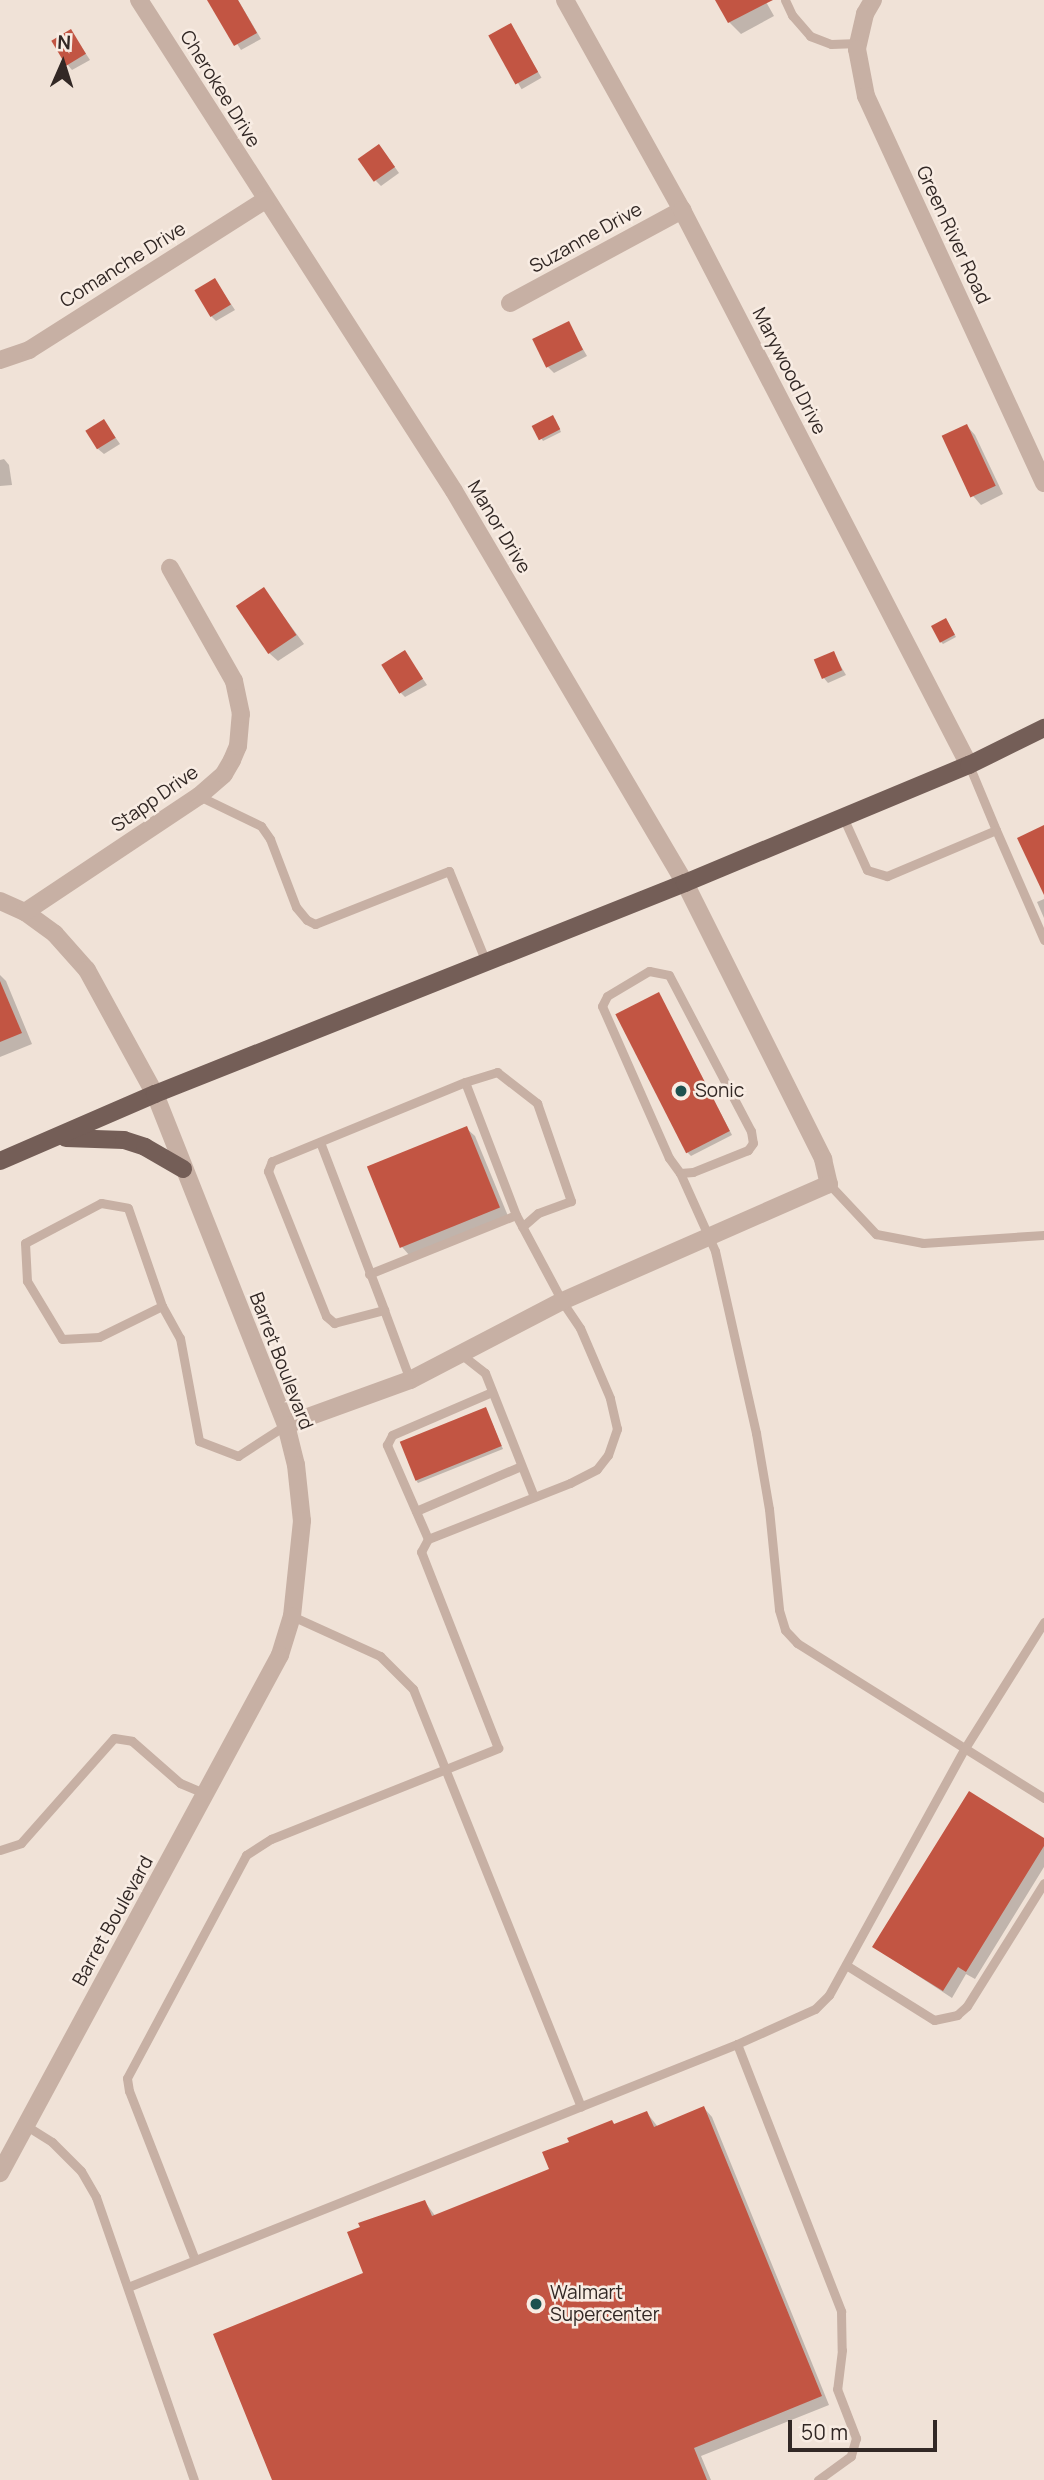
<!DOCTYPE html>
<html>
<head>
<meta charset="utf-8">
<style>
  body { margin:0 }
  #map { position:relative; width:1044px; height:2480px; overflow:hidden; background:#f0e2d7; font-family:Manrope,sans-serif }
  div>[style] { position:absolute }
  [style*='--x'] { left:calc(var(--x)*1px); top:calc(var(--y)*1px); width:calc(var(--w)*1px); rotate:calc(var(--a)*1deg) }
  .shadow>* { inset:0; background:#0003; transform-origin:0 0 }
  .building>* { inset:0; background:#c25543; transform-origin:0 0 }
  .service>* { height:9px; margin:-4.5px; padding:0 4.5px; transform-origin:4.5px; border-radius:4.5px; background:#c7b0a4 }
  .minor>* { height:18px; margin:-9px; padding:0 9px; transform-origin:9px; border-radius:9px; background:#c7b0a4 }
  .tertiary>* { height:18px; margin:-9px; padding:0 9px; transform-origin:9px; border-radius:9px; background:#c7b0a4 }
  .primary>* { height:18px; margin:-9px; padding:0 9px; transform-origin:9px; border-radius:9px; background:#745e57 }
  .dots>* { width:19px; height:19px; translate:-50% -50%; box-sizing:border-box; border:4px solid #f8ece3; border-radius:50% }
  span { translate:-50% -50%; white-space:nowrap; text-align:center; line-height:1.15; -webkit-text-stroke:5px #f8ece3; paint-order:stroke }
  .street-label { font-size:19px; color:#322825 }
  .poi-label { font-size:19px; color:#322825 }
  .left { translate:0 -50%; text-align:left }
  .north { position:absolute; left:28px; top:28px; width:70px; height:70px; -webkit-text-stroke:5px #f8ece3; paint-order:stroke; rotate:3deg; font-size:19px; font-weight:700; line-height:28px; text-align:center; color:#322825 }
  .north::after { content:''; display:block; margin:auto; width:24px; height:32px; background:#322825; clip-path:polygon(50% 0,100% 100%,50% 72%,0 100%) }
  .scale { position:absolute; left:788px; top:2420px; width:149px; height:32px; box-sizing:border-box; border:4px solid #322825; border-top:0; padding-left:9px; font-size:21px; line-height:24px; white-space:nowrap; color:#322825; -webkit-text-stroke:5px #f8ece3; paint-order:stroke }
</style>
</head>
<body>
<div id="map">
  <div class="shadow">
    <div style="clip-path:polygon(209px 0,238px 0,261px 39px,241px 50px)"></div>
    <div style="clip-path:polygon(717px 0,765px 0,774px 16px,741px 34px,729px 22px)"></div>
    <div style="left:511px;top:25px;width:61px;height:23px;rotate:60deg"></div>
    <div style="clip-path:polygon(71px 31px,90px 60px,72px 70px,67px 64px)"></div>
    <div style="clip-path:polygon(384px 152px,399px 173px,381px 186px,376px 181px)"></div>
    <div style="clip-path:polygon(215px 280px,235px 310px,216px 321px,211px 316px)"></div>
    <div style="clip-path:polygon(568px 323px,587px 356px,554px 373px,548px 367px)"></div>
    <div style="clip-path:polygon(555px 419px,561px 432px,543px 441px,534px 427px)"></div>
    <div style="clip-path:polygon(104px 421px,120px 444px,104px 454px,98px 449px)"></div>
    <div style="clip-path:polygon(967px 426px,975px 435px,1003px 494px,981px 505px,973px 496px,945px 437px)"></div>
    <div style="clip-path:polygon(4px 459px,9px 465px,12px 485px,0 486px,0 460px)"></div>
    <div style="clip-path:polygon(264px 590px,304px 644px,278px 661px,269px 653px)"></div>
    <div style="clip-path:polygon(948px 623px,956px 637px,943px 644px,941px 642px)"></div>
    <div style="clip-path:polygon(405px 652px,427px 685px,405px 697px,400px 692px)"></div>
    <div style="clip-path:polygon(833px 653px,846px 675px,828px 683px,823px 677px)"></div>
    <div style="clip-path:polygon(1044px 899px,1044px 918px,1037px 902px)"></div>
    <div style="clip-path:polygon(0 975px,6px 981px,32px 1044px,0 1057px)"></div>
    <div style="clip-path:polygon(659px 994px,732px 1135px,691px 1156px,686px 1151px)"></div>
    <div style="clip-path:polygon(466px 1128px,475px 1136px,508px 1216px,410px 1256px,402px 1247px)"></div>
    <div style="clip-path:polygon(486px 1409px,503px 1449px,418px 1483px,416px 1480px)"></div>
    <div style="clip-path:polygon(1044px 1840px,1044px 1867px,975px 1979px,966px 1974px,952px 1998px,874px 1947px)"></div>
    <div style="clip-path:polygon(704px 2108px,712px 2117px,829px 2405px,701px 2456px,711px 2480px,274px 2480px,366px 2274px,425px 2202px,436px 2217px,551px 2170px,571px 2143px,612px 2122px,616px 2126px,647px 2113px,658px 2127px)"></div>
  </div>
  <div class="building">
    <div style="clip-path:polygon(207px 0,238px 0,257px 33px,234px 46px)"></div>
    <div style="clip-path:polygon(715px 0,773px 0,728px 23px)"></div>
    <div style="left:511px;top:23px;width:56px;height:26px;rotate:61deg"></div>
    <div style="left:71px;top:29px;width:29px;height:23px;rotate:59deg"></div>
    <div style="left:379px;top:144px;width:28px;height:26px;rotate:55deg"></div>
    <div style="left:215px;top:278px;width:31px;height:24px;rotate:59deg"></div>
    <div style="left:569px;top:321px;width:32px;height:41px;rotate:64deg"></div>
    <div style="left:553px;top:415px;width:16px;height:24px;rotate:63deg"></div>
    <div style="left:104px;top:419px;width:22px;height:22px;rotate:58deg"></div>
    <div style="left:967px;top:424px;width:68px;height:28px;rotate:65deg"></div>
    <div style="left:264px;top:587px;width:58px;height:34px;rotate:56deg"></div>
    <div style="left:946px;top:618px;width:19px;height:17px;rotate:62deg"></div>
    <div style="left:405px;top:650px;width:34px;height:28px;rotate:58deg"></div>
    <div style="left:834px;top:651px;width:21px;height:22px;rotate:67deg"></div>
    <div style="clip-path:polygon(1044px 825px,1044px 895px,1017px 838px)"></div>
    <div style="clip-path:polygon(0 981px,22px 1033px,0 1042px)"></div>
    <div style="left:659px;top:992px;width:156px;height:49px;rotate:63deg"></div>
    <div style="left:467px;top:1126px;width:88px;height:108px;rotate:68deg"></div>
    <div style="left:486px;top:1407px;width:42px;height:93px;rotate:68deg"></div>
    <div style="clip-path:polygon(969px 1791px,1044px 1838px,1044px 1846px,966px 1972px,958px 1967px,943px 1991px,872px 1947px)"></div>
    <div style="clip-path:polygon(704px 2106px,822px 2396px,694px 2448px,707px 2480px,272px 2480px,213px 2334px,363px 2273px,347px 2232px,360px 2227px,358px 2223px,425px 2200px,432px 2216px,549px 2169px,542px 2152px,569px 2142px,567px 2138px,612px 2120px,614px 2124px,647px 2111px,654px 2127px)"></div>
  </div>
  <div class="service">
    <div style="--x:785;--y:0;--w:17;--a:65"></div>
    <div style="--x:792;--y:15;--w:28;--a:49"></div>
    <div style="--x:810;--y:36;--w:22;--a:21"></div>
    <div style="--x:831;--y:44;--w:27;--a:-2"></div>
    <div style="--x:199;--y:796;--w:69;--a:25.8"></div>
    <div style="--x:261;--y:826;--w:16;--a:55"></div>
    <div style="--x:270;--y:839;--w:73;--a:69.1"></div>
    <div style="--x:296;--y:907;--w:17;--a:50"></div>
    <div style="--x:307;--y:920;--w:9;--a:27"></div>
    <div style="--x:315;--y:924;--w:144;--a:-21.6"></div>
    <div style="--x:449;--y:871;--w:98;--a:67.9"></div>
    <div style="--x:843;--y:817;--w:58;--a:65.6"></div>
    <div style="--x:867;--y:870;--w:21;--a:17"></div>
    <div style="--x:887;--y:876;--w:118;--a:-22.9"></div>
    <div style="--x:996;--y:830;--w:70;--a:-112.6"></div>
    <div style="--x:996;--y:830;--w:120;--a:66.4"></div>
    <div style="--x:649;--y:971;--w:20;--a:11"></div>
    <div style="--x:669;--y:975;--w:176;--a:62.3"></div>
    <div style="--x:751;--y:1131;--w:12;--a:81"></div>
    <div style="--x:753;--y:1143;--w:9;--a:126"></div>
    <div style="--x:748;--y:1150;--w:59;--a:158.2"></div>
    <div style="--x:693;--y:1172;--w:13;--a:176"></div>
    <div style="--x:680;--y:1173;--w:19;--a:-126"></div>
    <div style="--x:669;--y:1158;--w:166;--a:-113.8"></div>
    <div style="--x:602;--y:1006;--w:11;--a:-63"></div>
    <div style="--x:607;--y:996;--w:49;--a:-30.8"></div>
    <div style="--x:465;--y:1082;--w:34;--a:-17"></div>
    <div style="--x:497;--y:1072;--w:51;--a:37.8"></div>
    <div style="--x:537;--y:1103;--w:104;--a:70.9"></div>
    <div style="--x:571;--y:1201;--w:35;--a:160"></div>
    <div style="--x:538;--y:1213;--w:21;--a:139"></div>
    <div style="--x:320;--y:1142;--w:180;--a:69.1"></div>
    <div style="--x:680;--y:1173;--w:85;--a:65.8"></div>
    <div style="--x:715;--y:1251;--w:187;--a:77.3"></div>
    <div style="--x:756;--y:1433;--w:77;--a:80.3"></div>
    <div style="--x:769;--y:1509;--w:101;--a:84.3"></div>
    <div style="--x:779;--y:1610;--w:21;--a:73"></div>
    <div style="--x:785;--y:1630;--w:18;--a:47"></div>
    <div style="--x:797;--y:1643;--w:292;--a:32.1"></div>
    <div style="--x:829;--y:1184;--w:69;--a:46.8"></div>
    <div style="--x:876;--y:1234;--w:48;--a:10.8"></div>
    <div style="--x:923;--y:1243;--w:121;--a:-3.8"></div>
    <div style="--x:369;--y:1274;--w:158;--a:-21.9"></div>
    <div style="--x:162;--y:1306;--w:70;--a:153.8"></div>
    <div style="--x:99;--y:1337;--w:37;--a:177"></div>
    <div style="--x:62;--y:1339;--w:68;--a:-121.1"></div>
    <div style="--x:27;--y:1281;--w:38;--a:-93"></div>
    <div style="--x:25;--y:1243;--w:86;--a:-27.8"></div>
    <div style="--x:101;--y:1203;--w:27;--a:10"></div>
    <div style="--x:128;--y:1208;--w:104;--a:70.9"></div>
    <div style="--x:162;--y:1306;--w:37;--a:61"></div>
    <div style="--x:180;--y:1338;--w:105;--a:79.5"></div>
    <div style="--x:199;--y:1441;--w:42;--a:21"></div>
    <div style="--x:238;--y:1456;--w:57;--a:-32.9"></div>
    <div style="--x:462;--y:1355;--w:29;--a:38"></div>
    <div style="--x:485;--y:1373;--w:133;--a:68.4"></div>
    <div style="--x:416;--y:1511;--w:114;--a:-23.2"></div>
    <div style="--x:428;--y:1539;--w:103;--a:-113.6"></div>
    <div style="--x:387;--y:1445;--w:11;--a:-63"></div>
    <div style="--x:392;--y:1435;--w:109;--a:-23.3"></div>
    <div style="--x:292;--y:1616;--w:97;--a:24.4"></div>
    <div style="--x:380;--y:1656;--w:47;--a:45"></div>
    <div style="--x:413;--y:1689;--w:450;--a:68.1"></div>
    <div style="--x:0;--y:1850;--w:22;--a:-18"></div>
    <div style="--x:21;--y:1843;--w:140;--a:-48.5"></div>
    <div style="--x:114;--y:1738;--w:18;--a:9"></div>
    <div style="--x:132;--y:1741;--w:64;--a:41.2"></div>
    <div style="--x:180;--y:1783;--w:28;--a:23"></div>
    <div style="--x:846;--y:1965;--w:104;--a:32"></div>
    <div style="--x:934;--y:2020;--w:24;--a:-12"></div>
    <div style="--x:957;--y:2015;--w:13;--a:-42"></div>
    <div style="--x:967;--y:2006;--w:145;--a:-58"></div>
    <div style="--x:737;--y:2044;--w:287;--a:68.7"></div>
    <div style="--x:841;--y:2311;--w:39;--a:89"></div>
    <div style="--x:842;--y:2350;--w:39;--a:97"></div>
    <div style="--x:837;--y:2389;--w:53;--a:68.8"></div>
    <div style="--x:856;--y:2438;--w:19;--a:106"></div>
    <div style="--x:851;--y:2456;--w:41;--a:144"></div>
    <div style="--x:25;--y:2125;--w:32;--a:32"></div>
    <div style="--x:52;--y:2142;--w:41;--a:45"></div>
    <div style="--x:81;--y:2171;--w:30;--a:60"></div>
    <div style="--x:96;--y:2197;--w:299;--a:70.9"></div>
    <div style="--x:195;--y:2260;--w:181;--a:-111.3"></div>
    <div style="--x:129;--y:2091;--w:13;--a:-99"></div>
    <div style="--x:127;--y:2078;--w:253;--a:-61.9"></div>
    <div style="--x:246;--y:1855;--w:30;--a:-33"></div>
    <div style="--x:271;--y:1839;--w:245;--a:-21.8"></div>
    <div style="--x:498;--y:1748;--w:211;--a:-111.4"></div>
    <div style="--x:421;--y:1552;--w:15;--a:-62"></div>
    <div style="--x:428;--y:1539;--w:153;--a:-21.5"></div>
    <div style="--x:570;--y:1483;--w:30;--a:-27"></div>
    <div style="--x:597;--y:1469;--w:18;--a:-52"></div>
    <div style="--x:608;--y:1455;--w:28;--a:-71"></div>
    <div style="--x:617;--y:1429;--w:32;--a:-103"></div>
    <div style="--x:610;--y:1398;--w:76;--a:-113.2"></div>
    <div style="--x:580;--y:1328;--w:32;--a:-124"></div>
    <div style="--x:562;--y:1301;--w:98;--a:-118.1"></div>
    <div style="--x:516;--y:1215;--w:142;--a:-111"></div>
    <div style="--x:465;--y:1082;--w:209;--a:157.7"></div>
    <div style="--x:272;--y:1161;--w:11;--a:112"></div>
    <div style="--x:268;--y:1171;--w:156;--a:68.2"></div>
    <div style="--x:326;--y:1316;--w:11;--a:41"></div>
    <div style="--x:334;--y:1323;--w:52;--a:-14.6"></div>
    <div style="--x:384;--y:1310;--w:75;--a:69.6"></div>
    <div style="--x:128;--y:2287;--w:656;--a:-21.75"></div>
    <div style="--x:737;--y:2044;--w:85;--a:-24.2"></div>
    <div style="--x:815;--y:2009;--w:20;--a:-45"></div>
    <div style="--x:829;--y:1995;--w:282;--a:-61.2"></div>
    <div style="--x:965;--y:1748;--w:149;--a:-57.9"></div>
  </div>
  <div class="minor">
    <div style="--x:139;--y:0;--w:583;--a:57.32"></div>
    <div style="--x:454;--y:491;--w:455;--a:59.5"></div>
    <div style="--x:685;--y:883;--w:309;--a:63.4"></div>
    <div style="--x:823;--y:1159;--w:26;--a:77"></div>
    <div style="--x:829;--y:1184;--w:292;--a:156.3"></div>
    <div style="--x:562;--y:1301;--w:171;--a:152.5"></div>
    <div style="--x:410;--y:1380;--w:132;--a:160.1"></div>
    <div style="--x:510;--y:303;--w:196;--a:-28.4"></div>
    <div style="--x:0;--y:360;--w:31;--a:-19"></div>
    <div style="--x:29;--y:350;--w:280;--a:-32.4"></div>
    <div style="--x:0;--y:901;--w:27;--a:24"></div>
    <div style="--x:25;--y:912;--w:37;--a:36"></div>
    <div style="--x:55;--y:934;--w:48;--a:48.4"></div>
    <div style="--x:87;--y:970;--w:141;--a:61.3"></div>
    <div style="--x:155;--y:1094;--w:356;--a:68.4"></div>
    <div style="--x:286;--y:1425;--w:41;--a:76"></div>
    <div style="--x:296;--y:1465;--w:56;--a:83.9"></div>
    <div style="--x:302;--y:1521;--w:96;--a:96"></div>
    <div style="--x:292;--y:1616;--w:41;--a:107.1"></div>
    <div style="--x:280;--y:1655;--w:589;--a:118.39"></div>
    <div style="--x:25;--y:912;--w:209;--a:-33.7"></div>
    <div style="--x:199;--y:796;--w:33;--a:-41"></div>
    <div style="--x:224;--y:774;--w:16;--a:-60"></div>
    <div style="--x:232;--y:760;--w:15;--a:-67"></div>
    <div style="--x:238;--y:746;--w:32;--a:-85"></div>
    <div style="--x:241;--y:714;--w:34;--a:-102"></div>
    <div style="--x:234;--y:681;--w:130;--a:-119.5"></div>
  </div>
  <div class="tertiary">
    <div style="--x:565;--y:0;--w:240;--a:60.9"></div>
    <div style="--x:682;--y:210;--w:625;--a:62.66"></div>
    <div style="--x:873;--y:0;--w:16;--a:120"></div>
    <div style="--x:865;--y:14;--w:36;--a:103"></div>
    <div style="--x:857;--y:49;--w:48;--a:79.2"></div>
    <div style="--x:866;--y:96;--w:426;--a:65.3"></div>
  </div>
  <div class="primary">
    <div style="--x:66;--y:1138;--w:58;--a:2"></div>
    <div style="--x:124;--y:1140;--w:22;--a:18"></div>
    <div style="--x:145;--y:1147;--w:44;--a:30.1"></div>
    <div style="--x:0;--y:1161;--w:169;--a:-23.4"></div>
    <div style="--x:155;--y:1094;--w:570;--a:-21.71"></div>
    <div style="--x:685;--y:883;--w:308;--a:-22.6"></div>
    <div style="--x:969;--y:765;--w:84;--a:-26.3"></div>
  </div>
  <div class="dots">
    <div style="left:681px;top:1091px;background:#1d5250"></div>
    <div style="left:536px;top:2304px;background:#1d5250"></div>
  </div>
  <div class="street-label">
    <span style="left:220px;top:89px;rotate:58deg">Cherokee Drive</span>
    <span style="left:953px;top:235px;rotate:65deg">Green River Road</span>
    <span style="left:586px;top:238px;rotate:-29deg">Suzanne Drive</span>
    <span style="left:123px;top:265px;rotate:-32deg">Comanche Drive</span>
    <span style="left:789px;top:371px;rotate:63deg">Marywood Drive</span>
    <span style="left:499px;top:527px;rotate:59deg">Manor Drive</span>
    <span style="left:155px;top:799px;rotate:-35deg">Stapp Drive</span>
    <span style="left:281px;top:1361px;rotate:69deg">Barret Boulevard</span>
    <span style="left:113px;top:1921px;rotate:-61deg">Barret Boulevard</span>
  </div>
  <div class="poi-label">
    <span class="left" style="left:695px;top:1091px">Sonic</span>
    <span class="left" style="left:550px;top:2304px">Walmart<br>Supercenter</span>
  </div>
  <div class="north">N</div>
  <div class="scale">50 m</div>
</div>
</body>
</html>
